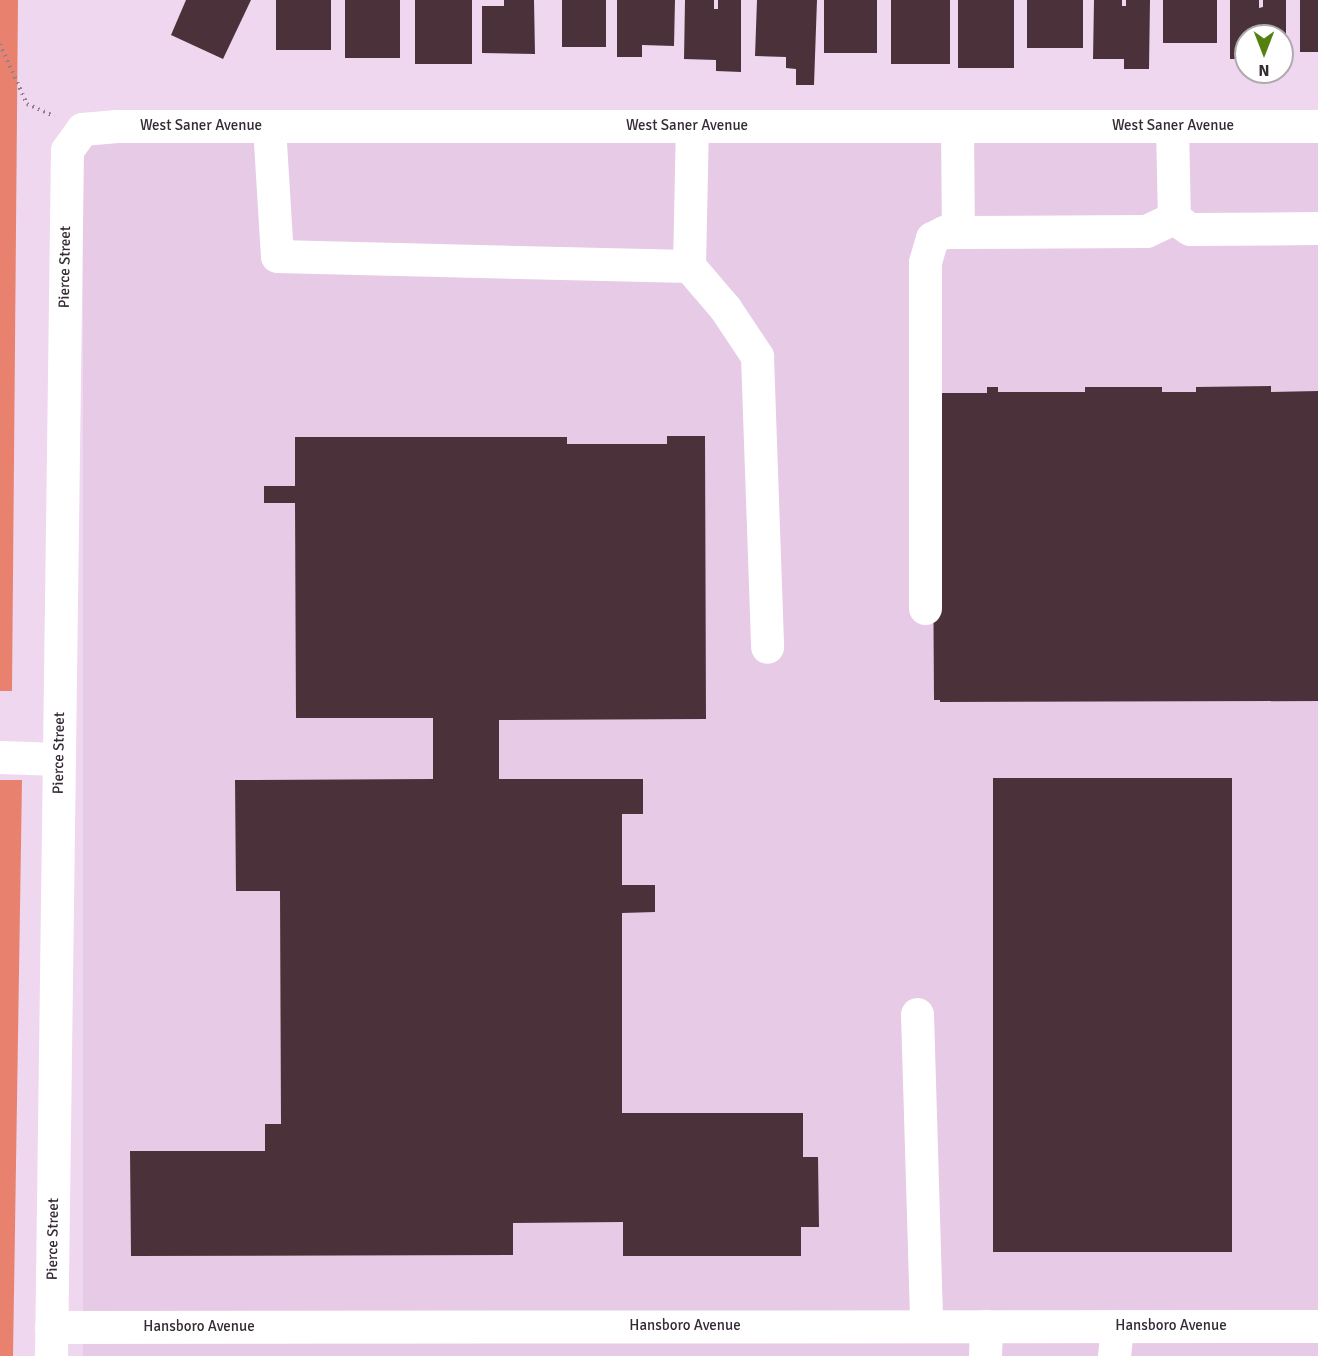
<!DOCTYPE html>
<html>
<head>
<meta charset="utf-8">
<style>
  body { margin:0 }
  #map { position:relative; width:1318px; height:1356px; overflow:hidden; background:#efd8ef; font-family:Signika,sans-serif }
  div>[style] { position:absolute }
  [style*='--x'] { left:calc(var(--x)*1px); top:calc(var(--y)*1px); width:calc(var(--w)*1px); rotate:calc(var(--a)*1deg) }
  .built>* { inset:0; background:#e6cae6; transform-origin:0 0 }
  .forest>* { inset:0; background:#e8826f }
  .building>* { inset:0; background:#4b323a; transform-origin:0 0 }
  .path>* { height:4px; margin-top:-2px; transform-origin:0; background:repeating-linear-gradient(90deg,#8e7e8e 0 1.5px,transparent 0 6px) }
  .minor>* { height:33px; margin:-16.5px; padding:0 16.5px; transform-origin:16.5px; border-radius:16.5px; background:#fff }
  span { translate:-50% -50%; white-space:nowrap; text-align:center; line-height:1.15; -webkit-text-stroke:6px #fff; paint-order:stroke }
  .street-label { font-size:15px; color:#342b34 }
  .north { position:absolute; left:1234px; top:24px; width:60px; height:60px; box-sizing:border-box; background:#fff; border:2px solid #aeaaae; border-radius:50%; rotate:180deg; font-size:16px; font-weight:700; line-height:24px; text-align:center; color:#342b34 }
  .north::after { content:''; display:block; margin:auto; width:21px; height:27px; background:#53810d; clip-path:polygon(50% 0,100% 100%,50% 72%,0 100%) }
</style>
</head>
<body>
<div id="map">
  <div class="built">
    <div style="left:83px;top:141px;width:1235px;height:1215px"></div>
  </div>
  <div class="forest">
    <div style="clip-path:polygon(0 0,18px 0,12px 691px,0 691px)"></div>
    <div style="clip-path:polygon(0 780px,22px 780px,13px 1356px,0 1356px)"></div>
  </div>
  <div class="building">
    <div style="clip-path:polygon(186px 0,251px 0,223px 59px,171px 35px)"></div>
    <div style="left:276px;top:0;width:55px;height:50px"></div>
    <div style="left:345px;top:0;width:55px;height:58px"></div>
    <div style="left:415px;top:0;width:57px;height:64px"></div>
    <div style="clip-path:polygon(504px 0,534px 0,535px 54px,482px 53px,482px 6px,504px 6px)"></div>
    <div style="left:562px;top:0;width:44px;height:47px"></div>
    <div style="clip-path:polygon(617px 0,675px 0,674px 46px,642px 45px,642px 57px,617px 57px)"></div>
    <div style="clip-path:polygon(685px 0,714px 0,714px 9px,718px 9px,718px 0,741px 0,741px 72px,716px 71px,716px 60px,684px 59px)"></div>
    <div style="clip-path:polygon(757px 0,817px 0,814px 85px,796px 85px,796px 69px,786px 68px,786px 57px,755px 56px)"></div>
    <div style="left:824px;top:0;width:53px;height:53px"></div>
    <div style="left:891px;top:0;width:59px;height:64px"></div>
    <div style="left:958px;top:0;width:56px;height:68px"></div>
    <div style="left:1027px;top:0;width:56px;height:48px"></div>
    <div style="clip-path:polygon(1094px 0,1122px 0,1122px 6px,1126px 6px,1126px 0,1150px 0,1149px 69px,1124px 69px,1124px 59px,1093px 59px)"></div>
    <div style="left:1163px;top:0;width:54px;height:43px"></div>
    <div style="clip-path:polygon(1230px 0,1259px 0,1259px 8px,1263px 7px,1263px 0,1286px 0,1286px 69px,1282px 69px,1282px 36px,1246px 36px,1246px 59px,1230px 59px)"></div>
    <div style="left:1300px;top:0;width:18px;height:52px"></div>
    <div style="clip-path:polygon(1271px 386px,1271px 392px,1318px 391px,1318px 701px,940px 702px,940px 700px,934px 700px,932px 393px,987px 393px,987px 387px,998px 387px,998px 392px,1085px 392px,1085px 387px,1162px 387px,1162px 392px,1196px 392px,1196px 387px)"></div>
    <div style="clip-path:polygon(667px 436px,705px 436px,706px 719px,499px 720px,499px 779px,643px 779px,643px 814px,622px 814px,622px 885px,655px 885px,655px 912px,622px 913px,622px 1113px,803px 1113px,803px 1157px,818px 1157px,819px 1227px,801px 1227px,801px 1256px,623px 1256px,623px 1222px,513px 1223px,513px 1255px,131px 1256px,130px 1151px,265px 1151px,265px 1124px,281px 1124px,280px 891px,236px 891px,235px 780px,433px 779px,433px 718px,296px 718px,295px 503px,264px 503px,264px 486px,295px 486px,295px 437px,567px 437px,567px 444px,667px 444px)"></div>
    <div style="left:1232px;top:778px;width:474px;height:239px;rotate:90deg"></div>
  </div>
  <div class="path">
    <div style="--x:0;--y:44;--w:66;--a:65.8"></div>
    <div style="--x:27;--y:104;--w:30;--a:24"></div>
  </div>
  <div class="minor">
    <div style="--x:269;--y:126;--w:130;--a:86.5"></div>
    <div style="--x:277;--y:256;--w:412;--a:1.4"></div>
    <div style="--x:689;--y:266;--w:140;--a:-88.8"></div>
    <div style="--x:957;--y:126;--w:106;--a:89.5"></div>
    <div style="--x:958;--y:232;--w:188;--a:-0.3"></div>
    <div style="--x:1146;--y:231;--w:31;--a:-25"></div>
    <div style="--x:1174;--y:218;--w:19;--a:35"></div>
    <div style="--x:1190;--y:229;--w:128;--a:-0.4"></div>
    <div style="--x:1172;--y:126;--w:92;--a:88.8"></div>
    <div style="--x:689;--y:266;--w:55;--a:49.4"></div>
    <div style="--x:725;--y:308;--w:58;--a:56.3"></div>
    <div style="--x:757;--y:356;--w:291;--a:88"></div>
    <div style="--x:925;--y:608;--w:346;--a:-90"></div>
    <div style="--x:925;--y:262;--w:25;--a:-74"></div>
    <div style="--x:932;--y:238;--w:13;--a:-27"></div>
    <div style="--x:944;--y:232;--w:14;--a:0"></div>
    <div style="--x:0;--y:757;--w:59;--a:1.9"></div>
    <div style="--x:917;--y:1014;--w:312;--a:88.3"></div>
    <div style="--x:51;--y:1327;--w:1267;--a:-0.05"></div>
    <div style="--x:51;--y:1356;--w:1206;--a:-89.24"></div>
    <div style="--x:67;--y:150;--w:26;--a:-54"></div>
    <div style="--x:82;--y:129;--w:35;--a:-5"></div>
    <div style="--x:117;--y:126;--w:1201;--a:0"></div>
    <div style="--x:985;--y:1356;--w:30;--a:-88"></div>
    <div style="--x:1114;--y:1356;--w:30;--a:-84"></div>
  </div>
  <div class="street-label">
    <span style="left:201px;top:126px">West Saner Avenue</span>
    <span style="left:687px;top:126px">West Saner Avenue</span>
    <span style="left:1173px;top:126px">West Saner Avenue</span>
    <span style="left:65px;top:267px;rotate:-89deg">Pierce Street</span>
    <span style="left:59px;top:753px;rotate:-89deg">Pierce Street</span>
    <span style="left:53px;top:1239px;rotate:-89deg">Pierce Street</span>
    <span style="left:685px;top:1326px">Hansboro Avenue</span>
    <span style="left:1171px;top:1326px">Hansboro Avenue</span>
    <span style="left:199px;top:1327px">Hansboro Avenue</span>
  </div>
  <div class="north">N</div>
</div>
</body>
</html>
